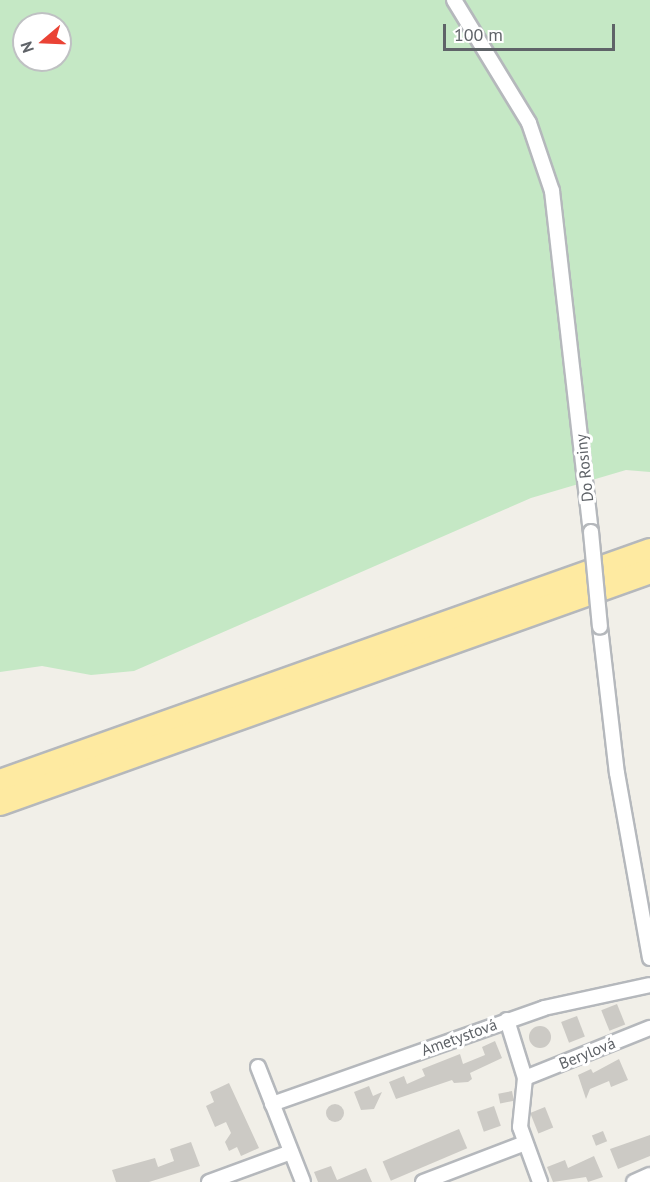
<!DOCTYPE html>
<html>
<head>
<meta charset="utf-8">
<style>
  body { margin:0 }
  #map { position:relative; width:650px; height:1182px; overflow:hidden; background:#f1efe8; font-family:"PT Sans",sans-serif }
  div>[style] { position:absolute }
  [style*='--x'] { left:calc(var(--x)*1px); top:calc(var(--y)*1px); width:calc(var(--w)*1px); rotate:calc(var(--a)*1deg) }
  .green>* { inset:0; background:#c5e8c5 }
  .building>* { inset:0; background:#cccac5; transform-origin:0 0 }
  .round { border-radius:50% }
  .roads { filter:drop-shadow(2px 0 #b5b8bc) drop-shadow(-2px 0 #b5b8bc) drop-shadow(0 2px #b5b8bc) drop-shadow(0 -2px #b5b8bc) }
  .minor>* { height:14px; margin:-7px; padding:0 7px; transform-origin:7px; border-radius:7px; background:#fff }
  .trunk>* { height:24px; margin:-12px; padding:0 12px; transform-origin:12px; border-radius:12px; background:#feeaa1 }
  .bridges { filter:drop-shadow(2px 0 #b5b8bc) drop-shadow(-2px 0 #b5b8bc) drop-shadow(0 2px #b5b8bc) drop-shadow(0 -2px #b5b8bc) }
  .minor-bridge>* { height:14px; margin:-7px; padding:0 7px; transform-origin:7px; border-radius:7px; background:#fff }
  span { translate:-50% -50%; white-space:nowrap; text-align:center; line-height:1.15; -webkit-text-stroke:6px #fff; paint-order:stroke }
  .street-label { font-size:16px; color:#5f6368 }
  .north { position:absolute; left:12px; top:12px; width:60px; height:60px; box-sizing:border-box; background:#fff; border:2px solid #bfc1c3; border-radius:50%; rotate:251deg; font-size:16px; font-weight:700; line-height:24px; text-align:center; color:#5f6368 }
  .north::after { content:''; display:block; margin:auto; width:21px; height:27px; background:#ea4335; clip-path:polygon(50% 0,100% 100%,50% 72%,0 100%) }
  .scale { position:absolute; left:443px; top:24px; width:172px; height:27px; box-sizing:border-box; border:3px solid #5f6368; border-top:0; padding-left:8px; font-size:18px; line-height:21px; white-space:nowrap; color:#5f6368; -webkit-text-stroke:4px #fff; paint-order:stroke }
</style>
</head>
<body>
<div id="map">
  <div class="green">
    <div style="clip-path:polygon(evenodd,0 0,650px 0,650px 472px,626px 470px,531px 498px,134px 671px,91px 675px,42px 666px,0 672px,0 0,24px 24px,60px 24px,60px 60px,24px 60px,24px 24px)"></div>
  </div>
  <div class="building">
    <div style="left:617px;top:1004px;width:22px;height:17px;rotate:68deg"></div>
    <div style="left:577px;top:1016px;width:22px;height:17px;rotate:69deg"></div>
    <div class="round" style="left:529px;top:1026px;width:22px;height:22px"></div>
    <div style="clip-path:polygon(495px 1041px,502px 1058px,470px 1073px,472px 1079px,468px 1082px,454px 1083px,452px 1080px,396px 1099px,389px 1082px,404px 1076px,407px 1084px,425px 1076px,422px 1069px,460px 1054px,463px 1064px,485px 1055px,482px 1047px)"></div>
    <div style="clip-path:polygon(619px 1059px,628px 1080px,611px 1087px,609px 1081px,590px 1089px,586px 1099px,578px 1075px,591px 1069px,593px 1073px)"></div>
    <div style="clip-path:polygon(229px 1083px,259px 1148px,241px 1156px,237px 1147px,229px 1151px,225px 1142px,231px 1133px,226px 1122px,215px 1127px,206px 1106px,214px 1102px,210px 1092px)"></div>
    <div style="clip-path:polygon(369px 1086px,373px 1096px,382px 1092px,374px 1109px,361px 1110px,354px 1092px)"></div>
    <div style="left:512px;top:1091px;width:10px;height:14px;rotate:79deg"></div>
    <div class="round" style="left:326px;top:1104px;width:18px;height:18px"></div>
    <div style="left:494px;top:1106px;width:21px;height:18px;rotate:71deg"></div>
    <div style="left:545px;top:1107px;width:22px;height:16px;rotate:68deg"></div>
    <div style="left:459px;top:1129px;width:21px;height:83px;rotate:67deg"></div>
    <div style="left:603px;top:1131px;width:11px;height:12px;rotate:68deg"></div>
    <div style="clip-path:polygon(650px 1135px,650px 1156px,618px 1169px,610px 1149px)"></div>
    <div style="clip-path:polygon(191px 1142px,200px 1166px,149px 1182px,116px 1182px,112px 1170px,155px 1158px,158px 1167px,174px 1161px,170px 1149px)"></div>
    <div style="clip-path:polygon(594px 1156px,603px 1177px,588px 1182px,586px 1177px,553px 1182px,547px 1167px,565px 1160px,568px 1168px)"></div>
    <div style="clip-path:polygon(331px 1166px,337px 1180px,366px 1168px,372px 1182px,318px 1182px,314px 1172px)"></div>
  </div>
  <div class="roads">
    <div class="minor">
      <div style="--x:454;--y:0;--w:144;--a:58.6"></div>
      <div style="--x:529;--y:123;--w:72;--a:71.3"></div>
      <div style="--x:552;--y:191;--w:343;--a:83.5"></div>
      <div style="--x:600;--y:627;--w:147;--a:83.4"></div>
      <div style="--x:617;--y:773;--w:188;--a:79.9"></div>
      <div style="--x:507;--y:1020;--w:61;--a:72.8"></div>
      <div style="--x:525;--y:1078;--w:49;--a:95.8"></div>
      <div style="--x:520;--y:1127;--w:59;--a:70"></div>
      <div style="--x:258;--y:1067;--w:123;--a:68.6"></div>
      <div style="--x:525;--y:1078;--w:135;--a:-21.8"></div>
      <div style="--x:272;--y:1104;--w:288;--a:-19.4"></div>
      <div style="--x:544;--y:1008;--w:108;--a:-12.2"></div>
      <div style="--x:209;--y:1182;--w:87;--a:-20.1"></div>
      <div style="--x:423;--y:1182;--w:109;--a:-20.9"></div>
      <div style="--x:634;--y:1182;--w:17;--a:-24"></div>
    </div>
    <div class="trunk">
      <div style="--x:0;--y:782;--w:690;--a:-19.56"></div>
      <div style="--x:0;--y:803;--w:690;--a:-19.64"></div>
    </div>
  </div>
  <div class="bridges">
    <div class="minor-bridge">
      <div style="--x:591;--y:532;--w:95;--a:84.6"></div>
    </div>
  </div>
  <div class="street-label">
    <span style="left:584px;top:468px;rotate:-96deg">Do Rosiny</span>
    <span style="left:459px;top:1037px;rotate:-20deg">Ametystová</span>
    <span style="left:587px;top:1053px;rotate:-22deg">Berylová</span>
  </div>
  <div class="north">N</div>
  <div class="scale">100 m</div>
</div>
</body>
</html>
